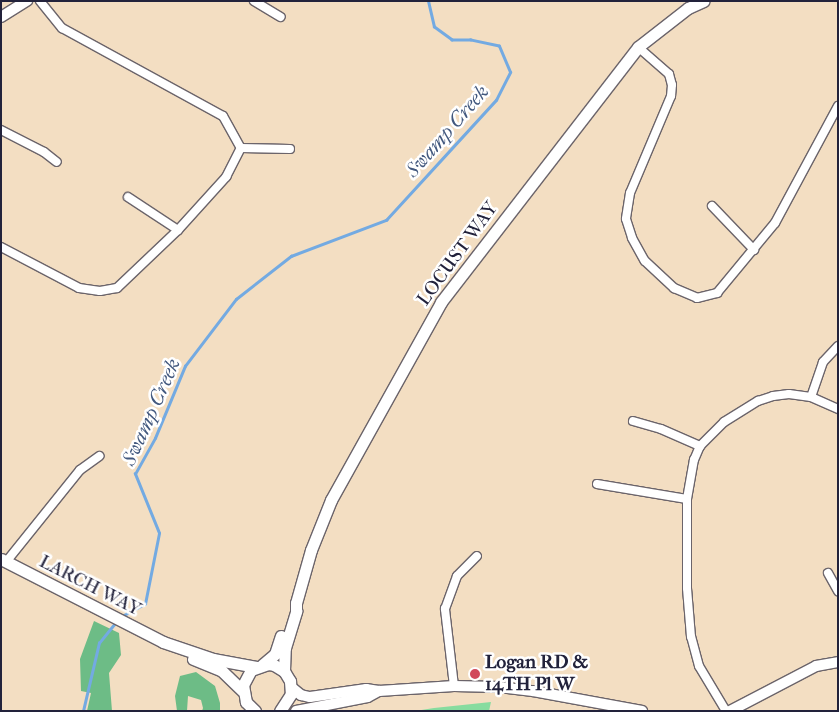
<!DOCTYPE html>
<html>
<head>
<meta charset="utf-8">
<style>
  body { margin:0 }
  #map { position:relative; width:839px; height:712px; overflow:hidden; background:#f3dec2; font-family:"IM FELL French Canon",serif }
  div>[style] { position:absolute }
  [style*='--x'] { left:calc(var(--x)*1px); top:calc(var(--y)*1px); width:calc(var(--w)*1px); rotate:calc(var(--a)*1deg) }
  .green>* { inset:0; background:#87dc9f }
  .forest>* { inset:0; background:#6dbc86 }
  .stream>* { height:2.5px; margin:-1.25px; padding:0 1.25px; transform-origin:1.25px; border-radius:1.25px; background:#73aae2 }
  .roads { filter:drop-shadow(1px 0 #6b646a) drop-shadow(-1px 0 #6b646a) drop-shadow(0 1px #6b646a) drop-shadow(0 -1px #6b646a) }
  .minor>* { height:8px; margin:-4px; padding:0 4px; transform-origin:4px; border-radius:4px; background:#fff }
  .tertiary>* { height:10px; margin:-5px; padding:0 5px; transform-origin:5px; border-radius:5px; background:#fff }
  .secondary>* { height:11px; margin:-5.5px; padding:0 5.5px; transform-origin:5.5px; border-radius:5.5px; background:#fff }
  .dots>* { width:14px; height:14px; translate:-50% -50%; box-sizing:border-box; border:2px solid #fff; border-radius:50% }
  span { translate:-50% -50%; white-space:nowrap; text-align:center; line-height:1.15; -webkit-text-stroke:5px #fff; paint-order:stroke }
  .street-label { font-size:19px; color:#22223b }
  .poi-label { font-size:19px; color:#22223b; font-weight:700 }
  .left { translate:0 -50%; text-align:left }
  .water-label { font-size:20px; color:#42587e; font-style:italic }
  .frame { position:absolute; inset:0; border:2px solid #22223b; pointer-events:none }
</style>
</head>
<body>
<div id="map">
  <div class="green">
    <div style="clip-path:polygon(491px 702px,489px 711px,415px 711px,434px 708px)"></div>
  </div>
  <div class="forest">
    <div style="clip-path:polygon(94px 621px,119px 633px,121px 655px,109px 673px,112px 711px,87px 711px,91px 693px,81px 691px,80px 659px)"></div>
    <div style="clip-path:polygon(196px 672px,215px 686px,220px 703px,220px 711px,202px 711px,203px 708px,201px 700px,188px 696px,187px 711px,177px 711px,175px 696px,180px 676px)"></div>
  </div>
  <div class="stream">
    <div style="--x:122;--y:616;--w:26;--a:-28"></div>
    <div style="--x:145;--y:604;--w:72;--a:-78.8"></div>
    <div style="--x:159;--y:533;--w:64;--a:-112.1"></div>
    <div style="--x:135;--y:474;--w:41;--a:-60.9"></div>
    <div style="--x:155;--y:438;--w:78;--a:-67.4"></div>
    <div style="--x:185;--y:366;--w:84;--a:-52.7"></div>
    <div style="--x:236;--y:299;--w:70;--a:-38"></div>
    <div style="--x:291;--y:256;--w:102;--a:-20.8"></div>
    <div style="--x:386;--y:220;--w:163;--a:-47.5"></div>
    <div style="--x:496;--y:100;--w:31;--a:-63"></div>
    <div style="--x:510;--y:72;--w:28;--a:-113"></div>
    <div style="--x:499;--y:46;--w:29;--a:-168"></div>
    <div style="--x:471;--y:40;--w:19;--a:180"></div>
    <div style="--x:452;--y:40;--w:22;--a:-144"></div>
    <div style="--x:434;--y:27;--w:27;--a:-103"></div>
    <div style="--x:83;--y:711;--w:70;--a:-76.8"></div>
    <div style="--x:99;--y:643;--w:27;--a:-51"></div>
  </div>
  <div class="roads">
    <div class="minor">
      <div style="--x:40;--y:1;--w:35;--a:51"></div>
      <div style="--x:62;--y:28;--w:183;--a:28.7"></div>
      <div style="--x:223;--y:116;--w:37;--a:61"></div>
      <div style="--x:241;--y:148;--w:49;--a:1.2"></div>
      <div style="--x:254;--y:1;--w:31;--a:31"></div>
      <div style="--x:638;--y:47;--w:41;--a:41.1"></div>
      <div style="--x:669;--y:74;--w:11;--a:75"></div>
      <div style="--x:672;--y:85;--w:11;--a:95"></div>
      <div style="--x:671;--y:96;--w:105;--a:112.9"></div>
      <div style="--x:630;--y:193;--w:26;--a:99"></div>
      <div style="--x:626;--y:219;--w:20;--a:72"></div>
      <div style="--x:632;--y:238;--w:26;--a:61"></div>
      <div style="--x:645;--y:261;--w:40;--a:43"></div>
      <div style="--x:674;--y:288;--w:25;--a:23"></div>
      <div style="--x:697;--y:298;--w:21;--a:-14"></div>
      <div style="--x:717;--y:293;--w:91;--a:-50.4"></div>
      <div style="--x:775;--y:223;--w:133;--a:-61.7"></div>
      <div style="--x:1;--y:130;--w:48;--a:27.1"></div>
      <div style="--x:44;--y:152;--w:16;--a:38"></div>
      <div style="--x:128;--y:197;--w:60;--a:33.4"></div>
      <div style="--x:712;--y:206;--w:61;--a:46.3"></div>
      <div style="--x:1;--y:247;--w:88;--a:27.7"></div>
      <div style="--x:79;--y:288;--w:21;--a:8"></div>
      <div style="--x:100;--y:291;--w:17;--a:-10"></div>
      <div style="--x:117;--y:288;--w:84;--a:-43.6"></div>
      <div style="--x:178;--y:230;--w:72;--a:-47.8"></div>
      <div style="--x:226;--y:177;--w:33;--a:-63"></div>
      <div style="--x:811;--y:397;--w:37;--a:-71"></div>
      <div style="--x:823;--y:362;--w:22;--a:-47"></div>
      <div style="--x:633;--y:421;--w:29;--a:16"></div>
      <div style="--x:661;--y:429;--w:43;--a:23.6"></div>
      <div style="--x:597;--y:484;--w:91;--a:9.5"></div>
      <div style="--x:6;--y:562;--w:118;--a:-51.2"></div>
      <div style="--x:80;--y:470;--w:24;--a:-36"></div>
      <div style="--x:828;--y:573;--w:21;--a:61"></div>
      <div style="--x:454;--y:686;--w:78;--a:-96.7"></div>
      <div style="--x:445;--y:609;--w:35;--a:-70"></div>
      <div style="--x:457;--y:576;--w:28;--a:-45"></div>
      <div style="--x:726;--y:711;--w:52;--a:-121"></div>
      <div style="--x:699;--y:666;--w:30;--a:-105"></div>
      <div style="--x:691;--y:637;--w:49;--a:-94.7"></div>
      <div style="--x:687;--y:588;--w:89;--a:-90"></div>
      <div style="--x:687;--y:499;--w:40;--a:-80"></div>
      <div style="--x:694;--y:460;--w:15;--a:-67"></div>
      <div style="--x:700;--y:446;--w:34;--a:-45"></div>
      <div style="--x:724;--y:422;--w:40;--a:-32"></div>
      <div style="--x:758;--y:401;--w:16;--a:-18"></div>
      <div style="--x:773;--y:396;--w:16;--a:-7"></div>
      <div style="--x:789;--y:394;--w:22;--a:8"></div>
      <div style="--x:811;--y:397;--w:30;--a:24"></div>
    </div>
    <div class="tertiary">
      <div style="--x:1;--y:17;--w:31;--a:-32"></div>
      <div style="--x:291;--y:687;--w:13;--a:39"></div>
      <div style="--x:301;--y:695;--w:9;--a:13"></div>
      <div style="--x:310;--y:697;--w:57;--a:-8.1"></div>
      <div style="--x:366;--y:689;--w:13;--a:9"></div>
      <div style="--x:379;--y:691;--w:75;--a:-3.8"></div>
      <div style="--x:454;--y:686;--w:45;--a:1.3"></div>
      <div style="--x:499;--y:687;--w:34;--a:7"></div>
      <div style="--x:533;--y:691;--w:111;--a:10.4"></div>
      <div style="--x:296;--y:711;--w:73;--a:-11"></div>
      <div style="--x:368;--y:697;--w:13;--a:-29"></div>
      <div style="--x:730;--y:711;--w:97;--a:-27.6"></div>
      <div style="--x:816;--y:666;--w:22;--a:-10"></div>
    </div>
    <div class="secondary">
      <div style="--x:1;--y:559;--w:182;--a:27.1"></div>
      <div style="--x:163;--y:642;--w:53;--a:18.8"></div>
      <div style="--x:213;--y:659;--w:44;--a:10.5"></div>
      <div style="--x:193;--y:659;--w:31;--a:22"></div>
      <div style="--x:222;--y:671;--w:28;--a:44"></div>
      <div style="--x:262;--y:665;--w:17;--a:-40"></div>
      <div style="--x:275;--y:654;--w:19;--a:-72"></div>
      <div style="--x:284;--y:671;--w:23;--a:-88"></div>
      <div style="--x:285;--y:648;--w:39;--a:-73"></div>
      <div style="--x:296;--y:611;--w:8;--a:-90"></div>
      <div style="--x:296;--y:603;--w:55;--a:-74.2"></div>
      <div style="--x:311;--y:550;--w:54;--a:-68.2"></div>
      <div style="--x:331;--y:500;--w:227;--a:-60.9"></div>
      <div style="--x:441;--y:302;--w:322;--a:-52.3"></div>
      <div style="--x:638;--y:47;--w:63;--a:-38"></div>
      <div style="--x:688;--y:8;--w:17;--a:-24"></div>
      <div style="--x:255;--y:711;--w:13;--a:-135"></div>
      <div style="--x:246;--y:702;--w:17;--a:-100"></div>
      <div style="--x:243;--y:685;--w:17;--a:-62"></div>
      <div style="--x:251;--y:670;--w:18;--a:-19"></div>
      <div style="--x:268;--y:664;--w:6;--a:9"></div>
      <div style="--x:274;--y:665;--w:12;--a:31"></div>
      <div style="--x:284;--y:671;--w:12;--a:59"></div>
      <div style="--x:290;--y:681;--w:13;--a:86"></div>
      <div style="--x:291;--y:694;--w:20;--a:123"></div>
    </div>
  </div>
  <div class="dots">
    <div style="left:475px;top:674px;background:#d1495b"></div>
  </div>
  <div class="street-label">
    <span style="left:458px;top:254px;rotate:-54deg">LOCUST WAY</span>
    <span style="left:90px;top:586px;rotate:27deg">LARCH WAY</span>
  </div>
  <div class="poi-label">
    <span class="left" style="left:485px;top:674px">Logan RD &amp;<br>14TH Pl W</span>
  </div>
  <div class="water-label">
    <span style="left:447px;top:131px;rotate:-49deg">Swamp Creek</span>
    <span style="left:151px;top:412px;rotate:-66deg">Swamp Creek</span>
  </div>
  <div class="frame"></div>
</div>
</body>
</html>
